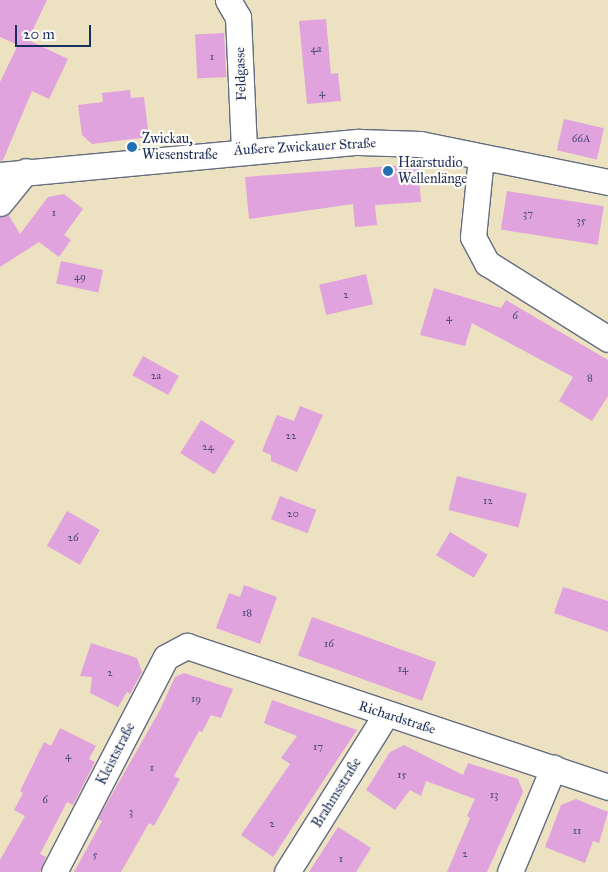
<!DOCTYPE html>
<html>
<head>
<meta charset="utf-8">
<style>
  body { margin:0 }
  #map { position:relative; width:608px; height:872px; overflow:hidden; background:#ece1c0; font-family:"IM FELL Great Primer",serif }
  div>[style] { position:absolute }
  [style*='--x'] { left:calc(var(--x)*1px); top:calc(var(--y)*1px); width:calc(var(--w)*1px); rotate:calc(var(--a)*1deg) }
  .building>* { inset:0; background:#e0a3de; transform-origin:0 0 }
  .roads { filter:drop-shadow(1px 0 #646d80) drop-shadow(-1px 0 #646d80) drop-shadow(0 1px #646d80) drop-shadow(0 -1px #646d80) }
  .minor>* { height:25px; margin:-12.5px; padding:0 12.5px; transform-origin:12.5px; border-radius:12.5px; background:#fff }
  .dots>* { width:14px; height:14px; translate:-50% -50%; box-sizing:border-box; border:2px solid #fdfcf7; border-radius:50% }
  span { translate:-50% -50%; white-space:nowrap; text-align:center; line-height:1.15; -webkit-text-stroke:4.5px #fdfcf7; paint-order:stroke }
  .number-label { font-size:11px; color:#4c4c7e }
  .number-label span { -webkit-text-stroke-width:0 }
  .street-label { font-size:14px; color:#1b2f5e }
  .poi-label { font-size:14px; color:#1b2f5e }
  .left { translate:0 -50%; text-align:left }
  .scale { position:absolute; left:15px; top:25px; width:76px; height:22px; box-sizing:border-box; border:2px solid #1b2f5e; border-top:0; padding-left:6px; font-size:15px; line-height:18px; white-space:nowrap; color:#1b2f5e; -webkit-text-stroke:4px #fdfcf7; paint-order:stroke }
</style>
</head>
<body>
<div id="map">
  <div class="building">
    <div style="clip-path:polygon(0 0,47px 0,28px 40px,68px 59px,49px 99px,32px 91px,3px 160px,0 161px,0 82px,18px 45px,0 37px)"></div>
    <div style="clip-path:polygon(326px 19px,331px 74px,338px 73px,341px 101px,307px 104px,299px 21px)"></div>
    <div style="left:224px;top:33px;width:44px;height:29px;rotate:87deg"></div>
    <div style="clip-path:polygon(130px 90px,131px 98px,144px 97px,149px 137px,92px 144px,82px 135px,78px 105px,103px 102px,102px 93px)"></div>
    <div style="left:564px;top:119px;width:41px;height:32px;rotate:13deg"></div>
    <div style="clip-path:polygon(418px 164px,421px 202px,375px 205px,377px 225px,355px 227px,353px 204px,249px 219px,245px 177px)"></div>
    <div style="left:507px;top:191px;width:98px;height:39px;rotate:9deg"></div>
    <div style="clip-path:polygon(64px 194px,83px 209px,64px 235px,71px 240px,59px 257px,39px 242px,0 267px,0 217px,8px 214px,20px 234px,48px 197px)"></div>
    <div style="left:61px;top:261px;width:43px;height:23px;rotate:12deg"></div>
    <div style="left:366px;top:274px;width:31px;height:48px;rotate:77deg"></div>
    <div style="clip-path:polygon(434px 288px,501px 308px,506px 300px,608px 360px,608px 396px,592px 421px,559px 401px,573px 377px,472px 323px,465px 346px,420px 335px)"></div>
    <div style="left:143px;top:356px;width:41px;height:22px;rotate:29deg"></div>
    <div style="clip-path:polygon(300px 406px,323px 415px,297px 472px,271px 461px,271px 455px,262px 451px,277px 415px,294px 421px)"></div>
    <div style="left:201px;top:420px;width:40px;height:39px;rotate:32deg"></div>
    <div style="left:457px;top:476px;width:72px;height:35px;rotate:14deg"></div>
    <div style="left:280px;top:496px;width:39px;height:25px;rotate:21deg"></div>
    <div style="left:67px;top:511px;width:38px;height:40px;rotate:30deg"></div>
    <div style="left:450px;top:532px;width:44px;height:27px;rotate:31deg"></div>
    <div style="clip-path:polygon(244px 585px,277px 597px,260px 644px,216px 628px,229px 593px,240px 597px)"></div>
    <div style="clip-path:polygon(563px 587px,608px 601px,608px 632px,554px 613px)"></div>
    <div style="left:312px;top:617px;width:132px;height:41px;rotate:20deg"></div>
    <div style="clip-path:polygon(91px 643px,137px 658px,142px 672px,130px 694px,127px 692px,118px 707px,90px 693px,92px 677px,80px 676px)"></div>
    <div style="clip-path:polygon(184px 673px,233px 689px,221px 718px,211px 715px,202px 732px,199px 731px,174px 776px,180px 779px,154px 826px,149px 823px,121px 872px,74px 872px,102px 821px,98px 819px,160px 710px,175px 677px)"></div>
    <div style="clip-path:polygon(272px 700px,357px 730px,273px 857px,241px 835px,290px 764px,281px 758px,297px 736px,264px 723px)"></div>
    <div style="clip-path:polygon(60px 728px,96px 746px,89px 759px,95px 762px,73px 805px,67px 802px,40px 854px,46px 857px,40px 872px,0 872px,0 860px,25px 816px,14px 810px,23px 793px,20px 791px,44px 742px,51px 746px)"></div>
    <div style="clip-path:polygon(404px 745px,463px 775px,468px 763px,518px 779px,523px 792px,487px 872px,447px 872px,470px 818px,467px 816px,475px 799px,426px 781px,421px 796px,410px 790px,395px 810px,366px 790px,390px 752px)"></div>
    <div style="clip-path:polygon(576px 799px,608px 812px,599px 843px,593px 841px,585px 863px,545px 847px,561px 805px)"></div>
    <div style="clip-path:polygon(338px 827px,371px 848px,356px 872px,309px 872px)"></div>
  </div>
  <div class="roads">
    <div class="minor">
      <div style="--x:228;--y:0;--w:20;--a:60"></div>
      <div style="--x:238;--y:17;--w:133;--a:87.4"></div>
      <div style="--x:481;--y:157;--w:80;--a:95.7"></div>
      <div style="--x:473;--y:237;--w:30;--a:62"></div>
      <div style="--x:487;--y:263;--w:143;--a:32.1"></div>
      <div style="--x:0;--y:175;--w:361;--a:-5.3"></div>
      <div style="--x:359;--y:142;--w:61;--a:1.9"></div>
      <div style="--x:420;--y:144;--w:192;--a:11.4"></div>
      <div style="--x:0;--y:203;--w:41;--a:-50.9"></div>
      <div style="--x:54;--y:872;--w:242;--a:-62.5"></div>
      <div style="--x:166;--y:657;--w:24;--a:-28"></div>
      <div style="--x:187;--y:646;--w:444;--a:18.5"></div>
      <div style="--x:287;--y:872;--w:186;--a:-57.9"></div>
      <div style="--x:510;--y:872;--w:113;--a:-67.5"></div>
    </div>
  </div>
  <div class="dots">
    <div style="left:132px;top:147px;background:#1f6fb2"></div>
    <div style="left:388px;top:171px;background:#1f6fb2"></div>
  </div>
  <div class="number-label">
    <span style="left:316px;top:49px">4a</span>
    <span style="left:212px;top:57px">1</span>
    <span style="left:322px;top:93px">4</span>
    <span style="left:581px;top:139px">66A</span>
    <span style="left:54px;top:213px">1</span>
    <span style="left:528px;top:214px">37</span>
    <span style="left:581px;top:221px">35</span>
    <span style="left:80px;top:277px">49</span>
    <span style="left:346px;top:295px">2</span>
    <span style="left:515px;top:316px">6</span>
    <span style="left:449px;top:318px">4</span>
    <span style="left:156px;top:376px">2a</span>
    <span style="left:590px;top:378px">8</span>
    <span style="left:291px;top:436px">22</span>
    <span style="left:208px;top:447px">24</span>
    <span style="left:488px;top:501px">12</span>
    <span style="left:293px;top:514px">20</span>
    <span style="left:73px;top:538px">26</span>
    <span style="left:247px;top:613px">18</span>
    <span style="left:329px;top:644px">16</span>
    <span style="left:403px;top:669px">14</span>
    <span style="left:110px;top:673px">2</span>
    <span style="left:196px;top:699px">19</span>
    <span style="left:318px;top:747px">17</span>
    <span style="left:68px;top:756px">4</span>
    <span style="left:152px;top:768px">1</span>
    <span style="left:402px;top:775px">15</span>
    <span style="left:494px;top:795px">13</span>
    <span style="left:45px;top:800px">6</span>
    <span style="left:131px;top:812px">3</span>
    <span style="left:272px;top:824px">2</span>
    <span style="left:577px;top:831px">11</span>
    <span style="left:465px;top:854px">2</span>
    <span style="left:95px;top:855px">5</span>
    <span style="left:341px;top:859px">1</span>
  </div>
  <div class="street-label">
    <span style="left:241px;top:74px;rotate:-92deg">Feldgasse</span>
    <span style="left:305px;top:147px;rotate:-3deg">Äußere Zwickauer Straße</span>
    <span style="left:397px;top:718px;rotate:18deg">Richardstraße</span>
    <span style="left:116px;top:754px;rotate:-63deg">Kleiststraße</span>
    <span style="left:337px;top:793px;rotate:-58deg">Brahmsstraße</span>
  </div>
  <div class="poi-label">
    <span class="left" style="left:142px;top:147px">Zwickau,<br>Wiesenstraße</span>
    <span class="left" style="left:398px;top:171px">Haarstudio<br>Wellenlänge</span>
  </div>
  <div class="scale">20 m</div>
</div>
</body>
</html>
